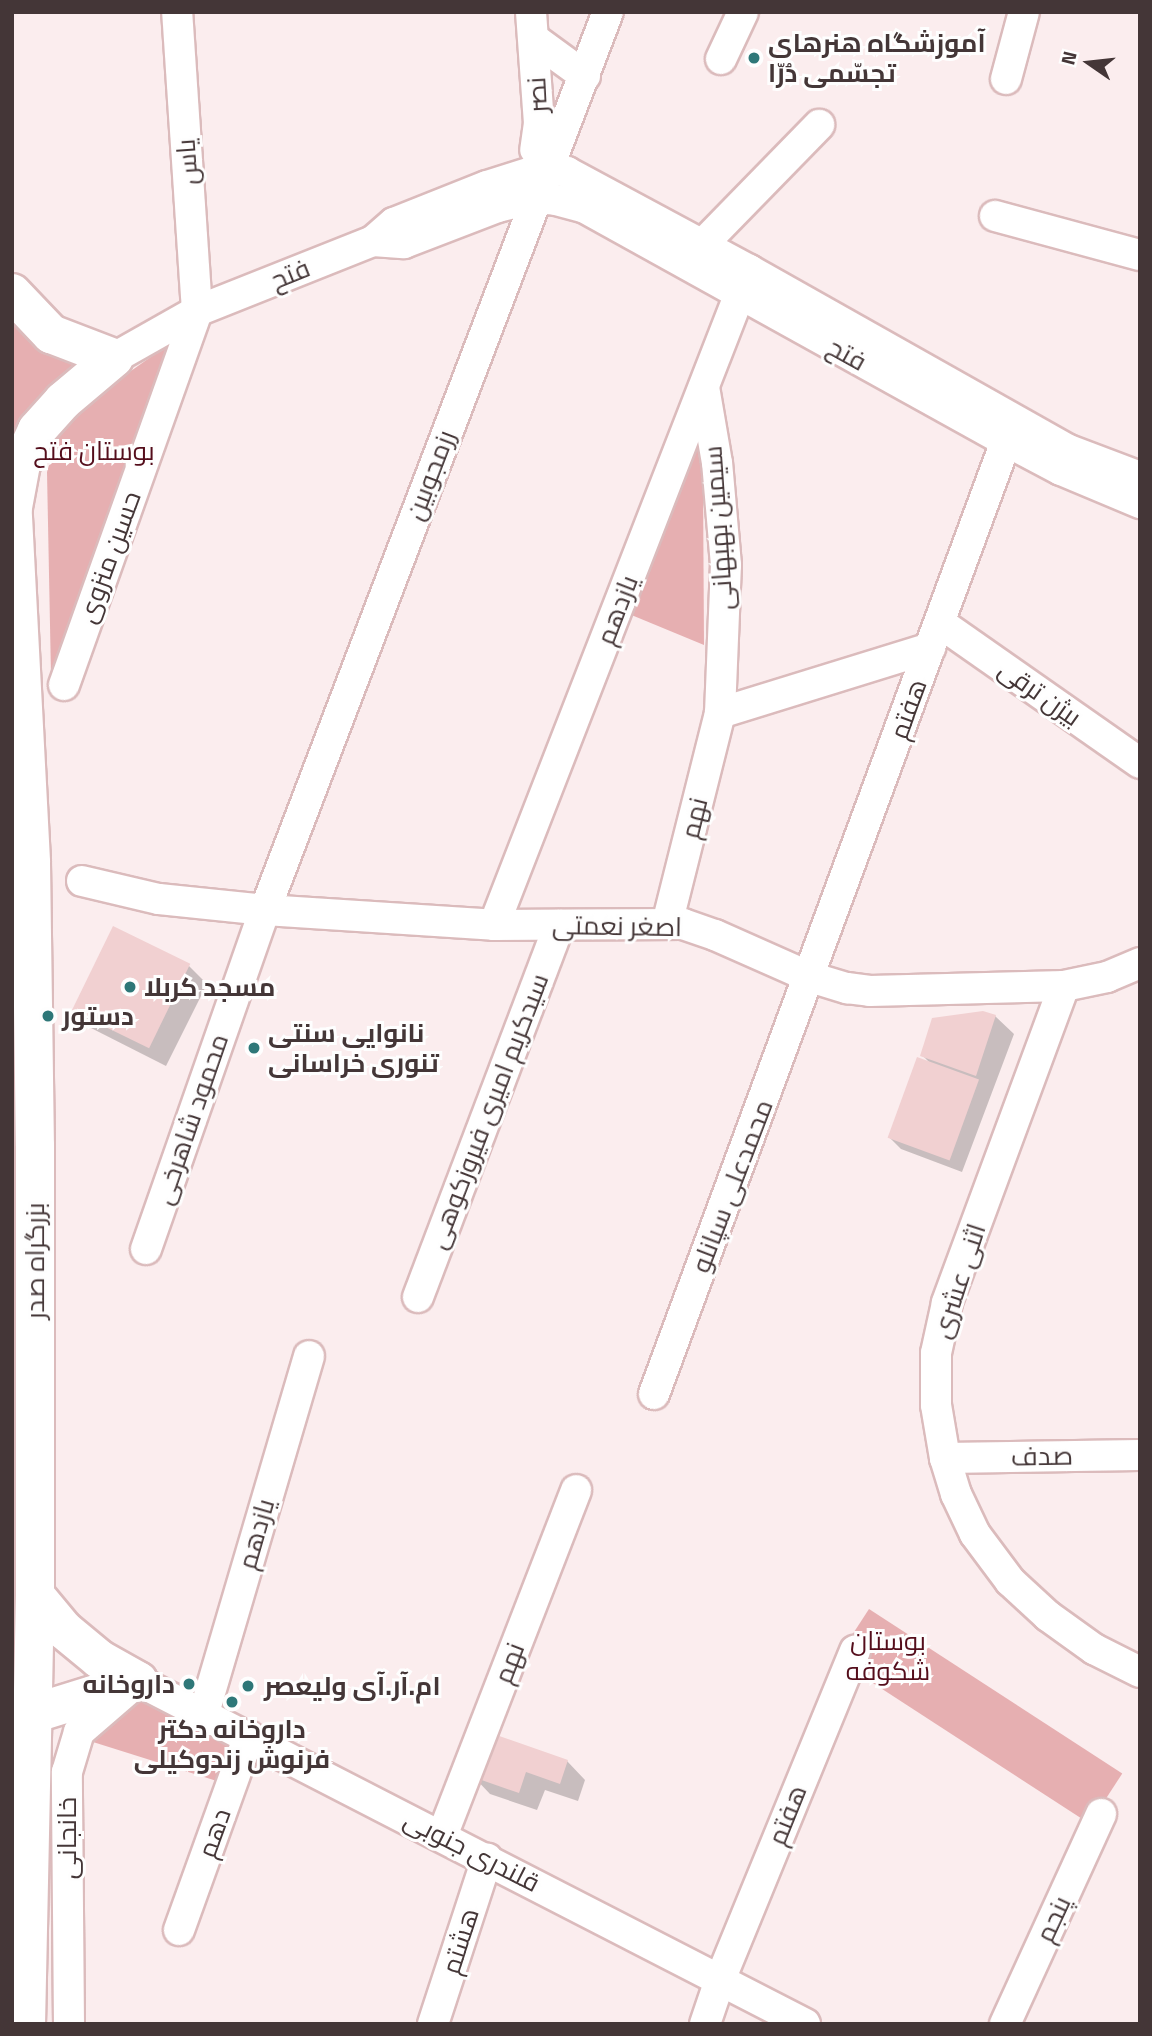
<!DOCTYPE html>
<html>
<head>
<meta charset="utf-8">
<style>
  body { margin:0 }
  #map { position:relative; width:1152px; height:2036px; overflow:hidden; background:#fbedee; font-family:"Titillium Web",Cairo,sans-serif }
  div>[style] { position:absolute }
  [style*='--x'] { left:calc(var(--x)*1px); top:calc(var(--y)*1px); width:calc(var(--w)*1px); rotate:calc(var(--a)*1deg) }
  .green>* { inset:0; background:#e6afb1; transform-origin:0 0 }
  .shadow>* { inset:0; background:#0003 }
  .building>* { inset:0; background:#f1d0d1; transform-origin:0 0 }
  .roads { filter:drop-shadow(2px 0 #dbbbbc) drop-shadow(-2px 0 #dbbbbc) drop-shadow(0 2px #dbbbbc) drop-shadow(0 -2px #dbbbbc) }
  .minor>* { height:30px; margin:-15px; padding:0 15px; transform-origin:15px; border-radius:15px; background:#fff }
  .highway>* { height:38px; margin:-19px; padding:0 19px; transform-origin:19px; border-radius:19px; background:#fff }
  .dots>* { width:19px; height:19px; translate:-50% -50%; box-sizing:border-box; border:4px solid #fefefe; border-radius:50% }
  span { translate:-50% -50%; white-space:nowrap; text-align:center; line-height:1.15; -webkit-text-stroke:6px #fefefe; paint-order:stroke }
  .poi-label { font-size:26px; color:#443637; font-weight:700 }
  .left { translate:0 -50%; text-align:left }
  .right { translate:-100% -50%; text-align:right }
  .street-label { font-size:26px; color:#443637 }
  .park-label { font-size:26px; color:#540d1b }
  .frame { position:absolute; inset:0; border:14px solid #443637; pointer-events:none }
  .north { position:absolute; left:1054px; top:28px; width:70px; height:70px; -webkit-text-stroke:5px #fefefe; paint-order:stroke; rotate:284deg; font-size:19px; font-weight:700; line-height:28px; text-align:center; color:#443637 }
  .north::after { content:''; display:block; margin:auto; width:24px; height:32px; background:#443637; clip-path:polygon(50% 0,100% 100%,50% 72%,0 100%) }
</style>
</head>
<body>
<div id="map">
  <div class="green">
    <div style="clip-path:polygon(12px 316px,96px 362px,12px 455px)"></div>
    <div style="clip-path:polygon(179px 337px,51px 676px,47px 472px,60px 429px,87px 402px)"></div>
    <div style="clip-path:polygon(696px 428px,703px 480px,704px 645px,629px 614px)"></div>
    <div style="left:869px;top:1609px;width:302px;height:60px;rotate:33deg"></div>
    <div style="clip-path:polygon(138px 1700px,237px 1745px,220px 1782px,93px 1742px)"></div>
  </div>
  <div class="shadow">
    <div style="clip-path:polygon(189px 966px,207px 984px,166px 1066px,91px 1028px,73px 1010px)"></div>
    <div style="clip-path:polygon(995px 1016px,1014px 1034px,962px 1172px,901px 1149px,889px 1137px,930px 1063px,922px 1055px)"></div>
    <div style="clip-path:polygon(567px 1761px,585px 1780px,578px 1801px,545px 1790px,537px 1810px,490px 1794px,472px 1775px)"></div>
  </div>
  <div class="building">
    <div style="left:113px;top:926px;width:86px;height:94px;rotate:26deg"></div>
    <div style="clip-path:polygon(983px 1011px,996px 1015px,976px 1076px,920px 1056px,932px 1018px)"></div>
    <div style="left:917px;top:1057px;width:66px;height:86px;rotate:20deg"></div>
    <div style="clip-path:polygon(485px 1731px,568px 1760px,560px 1784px,526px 1772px,519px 1793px,470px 1776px)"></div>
  </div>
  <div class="roads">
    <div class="minor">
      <div style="--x:531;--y:12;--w:111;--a:85.9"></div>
      <div style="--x:539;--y:123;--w:27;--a:98"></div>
      <div style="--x:534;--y:39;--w:63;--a:36"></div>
      <div style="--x:721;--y:59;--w:52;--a:-64.9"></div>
      <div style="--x:1006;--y:79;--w:69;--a:-75"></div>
      <div style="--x:547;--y:167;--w:21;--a:14"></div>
      <div style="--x:567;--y:172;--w:207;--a:28.3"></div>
      <div style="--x:749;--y:270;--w:367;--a:29.4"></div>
      <div style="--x:1069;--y:450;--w:76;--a:20.8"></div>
      <div style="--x:995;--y:216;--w:150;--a:15.1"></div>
      <div style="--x:373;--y:241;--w:31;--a:4"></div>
      <div style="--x:404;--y:243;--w:101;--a:-21"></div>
      <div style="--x:498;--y:207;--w:38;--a:-14"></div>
      <div style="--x:535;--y:198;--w:21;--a:5"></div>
      <div style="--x:556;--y:200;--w:30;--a:15"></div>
      <div style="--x:585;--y:208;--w:481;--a:29"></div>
      <div style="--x:1006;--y:441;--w:62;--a:27.8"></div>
      <div style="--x:1061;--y:470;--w:86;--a:22.7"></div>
      <div style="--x:702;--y:245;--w:168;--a:-45.7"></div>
      <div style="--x:114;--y:358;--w:95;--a:-29.5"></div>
      <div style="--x:197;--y:311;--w:189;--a:-21.7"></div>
      <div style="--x:373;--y:241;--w:28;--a:-41"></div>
      <div style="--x:394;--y:223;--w:100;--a:-21.7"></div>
      <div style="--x:487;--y:186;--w:63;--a:-17.6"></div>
      <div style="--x:940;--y:623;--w:244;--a:35"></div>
      <div style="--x:64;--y:685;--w:397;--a:-70.4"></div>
      <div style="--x:197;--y:311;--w:300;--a:-93.8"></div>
      <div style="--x:720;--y:713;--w:220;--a:-17.2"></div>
      <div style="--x:82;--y:881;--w:79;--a:13.2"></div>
      <div style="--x:159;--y:899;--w:107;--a:5.9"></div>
      <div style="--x:265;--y:910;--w:229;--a:3.7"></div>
      <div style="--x:494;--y:925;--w:189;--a:-0.3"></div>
      <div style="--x:683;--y:924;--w:34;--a:19"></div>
      <div style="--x:715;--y:935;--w:104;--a:23.9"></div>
      <div style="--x:810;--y:977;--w:39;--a:17"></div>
      <div style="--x:847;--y:988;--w:23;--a:7"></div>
      <div style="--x:870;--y:991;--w:194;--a:-1.5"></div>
      <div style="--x:1064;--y:986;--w:44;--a:-11.8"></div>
      <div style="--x:1107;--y:977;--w:36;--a:-23"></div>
      <div style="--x:667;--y:924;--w:218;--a:-75.9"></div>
      <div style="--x:720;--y:713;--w:148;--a:-87.7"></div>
      <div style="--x:726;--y:565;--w:102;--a:-95"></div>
      <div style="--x:717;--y:463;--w:77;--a:-99.7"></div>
      <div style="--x:494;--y:925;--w:703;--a:-68.73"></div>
      <div style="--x:1064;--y:986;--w:338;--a:110.3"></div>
      <div style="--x:947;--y:1303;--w:51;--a:102.4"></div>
      <div style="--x:936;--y:1353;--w:52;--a:90"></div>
      <div style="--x:936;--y:1405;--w:54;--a:80.4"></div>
      <div style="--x:945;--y:1458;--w:38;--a:73"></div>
      <div style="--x:956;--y:1494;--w:44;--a:64.6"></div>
      <div style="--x:975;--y:1534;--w:59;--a:53.3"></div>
      <div style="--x:1010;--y:1581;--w:52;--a:42.6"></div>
      <div style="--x:1048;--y:1616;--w:57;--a:35.7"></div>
      <div style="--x:1094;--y:1649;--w:51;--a:26.6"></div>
      <div style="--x:146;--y:1249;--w:359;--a:-70.7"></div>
      <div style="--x:265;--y:910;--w:961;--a:-69.1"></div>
      <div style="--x:418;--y:1297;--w:398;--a:-69.2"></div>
      <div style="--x:654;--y:1394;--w:1038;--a:-69.72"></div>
      <div style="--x:945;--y:1458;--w:195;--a:-0.9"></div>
      <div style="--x:204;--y:1713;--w:372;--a:-73.6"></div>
      <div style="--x:442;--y:1836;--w:371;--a:-68.8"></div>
      <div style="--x:179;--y:1930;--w:206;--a:-70.2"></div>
      <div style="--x:69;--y:2024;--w:252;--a:-90.5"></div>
      <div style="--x:67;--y:1772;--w:42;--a:-73.3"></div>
      <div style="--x:79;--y:1732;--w:78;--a:-40.8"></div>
      <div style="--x:138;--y:1681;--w:750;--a:27.21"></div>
      <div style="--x:433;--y:2024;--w:174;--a:-71.9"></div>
      <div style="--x:705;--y:2024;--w:46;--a:-71.2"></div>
      <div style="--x:720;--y:1980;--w:356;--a:-67.7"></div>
      <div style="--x:1005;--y:2024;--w:231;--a:-65.4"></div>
    </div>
    <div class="highway">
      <div style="--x:12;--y:293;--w:57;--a:46.4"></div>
      <div style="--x:51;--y:334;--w:67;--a:20.9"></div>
      <div style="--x:114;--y:358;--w:67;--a:139.9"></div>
      <div style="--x:63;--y:401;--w:39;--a:132"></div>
      <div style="--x:37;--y:430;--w:38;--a:115"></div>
      <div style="--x:21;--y:464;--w:44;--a:100.5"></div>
      <div style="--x:12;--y:498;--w:365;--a:87"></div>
      <div style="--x:31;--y:863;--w:283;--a:89.2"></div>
      <div style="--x:35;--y:1146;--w:449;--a:90"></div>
      <div style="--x:35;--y:1595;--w:429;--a:91.2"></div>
      <div style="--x:35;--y:1595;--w:45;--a:50.4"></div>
      <div style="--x:64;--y:1630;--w:45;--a:39.6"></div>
      <div style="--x:99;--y:1659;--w:45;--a:29.4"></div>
      <div style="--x:32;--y:1714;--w:111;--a:-17.3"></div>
    </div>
  </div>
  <div class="dots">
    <div style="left:754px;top:58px;background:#2e7778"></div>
    <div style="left:130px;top:987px;background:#2e7778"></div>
    <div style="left:48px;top:1016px;background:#2e7778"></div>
    <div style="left:254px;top:1048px;background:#2e7778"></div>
    <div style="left:189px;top:1684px;background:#2e7778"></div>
    <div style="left:248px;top:1686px;background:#2e7778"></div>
    <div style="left:232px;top:1702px;background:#2e7778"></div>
  </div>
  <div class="poi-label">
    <span class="left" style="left:768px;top:58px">آموزشگاه هنرهای<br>تجسّمی دُرّا</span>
    <span class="left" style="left:144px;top:987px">مسجد کربلا</span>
    <span class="left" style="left:62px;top:1016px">دستور</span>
    <span class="left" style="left:268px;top:1048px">نانوایی سنتی<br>تنوری خراسانی</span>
    <span class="right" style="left:175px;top:1684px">داروخانه</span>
    <span class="left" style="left:264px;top:1686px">ام.آر.آی ولیعصر</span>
    <span style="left:232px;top:1744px">داروخانه دکتر<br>فرنوش زندوکیلی</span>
  </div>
  <div class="street-label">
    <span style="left:537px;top:95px;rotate:-93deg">نصر</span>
    <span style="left:187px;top:162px;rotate:-94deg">یاس</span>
    <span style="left:290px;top:274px;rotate:-22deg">فتح</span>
    <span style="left:847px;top:354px;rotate:29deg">فتح</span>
    <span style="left:430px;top:475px;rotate:-69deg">رزمجوبین</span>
    <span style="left:718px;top:528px;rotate:-94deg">سیمین بهبهانی</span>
    <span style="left:109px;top:557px;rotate:-70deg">حسین منزوی</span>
    <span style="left:617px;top:610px;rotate:-69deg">یازدهم</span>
    <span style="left:1040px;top:693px;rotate:35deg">بیژن ترقی</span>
    <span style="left:908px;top:709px;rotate:-70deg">هفتم</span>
    <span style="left:694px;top:818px;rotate:-76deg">نهم</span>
    <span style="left:617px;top:926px;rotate:1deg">اصغر نعمتی</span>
    <span style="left:488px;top:1111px;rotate:-69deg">سیدکریم امیری فیروزکوهی</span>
    <span style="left:191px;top:1119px;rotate:-71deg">محمود شاهرخی</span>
    <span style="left:732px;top:1186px;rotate:-69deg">محمدعلی سپانلو</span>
    <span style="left:35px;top:1261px;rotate:-90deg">بزرگراه صدر</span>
    <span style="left:959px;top:1281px;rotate:-72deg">اثنی عشری</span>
    <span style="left:1042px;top:1456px;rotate:-1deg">صدف</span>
    <span style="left:256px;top:1534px;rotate:-74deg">یازدهم</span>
    <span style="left:509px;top:1663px;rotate:-69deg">نهم</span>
    <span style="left:787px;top:1815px;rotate:-68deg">هفتم</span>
    <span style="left:214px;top:1833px;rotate:-70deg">دهم</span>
    <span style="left:67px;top:1838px;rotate:-90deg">خانجانی</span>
    <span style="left:472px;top:1851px;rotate:27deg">قلندری جنوبی</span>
    <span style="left:1053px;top:1919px;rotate:-65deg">پنجم</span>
    <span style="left:460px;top:1941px;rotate:-72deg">هشتم</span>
  </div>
  <div class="park-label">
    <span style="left:94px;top:451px">بوستان فتح</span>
    <span style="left:888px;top:1656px">بوستان<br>شکوفه</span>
  </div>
  <div class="frame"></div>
  <div class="north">N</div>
</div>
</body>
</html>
